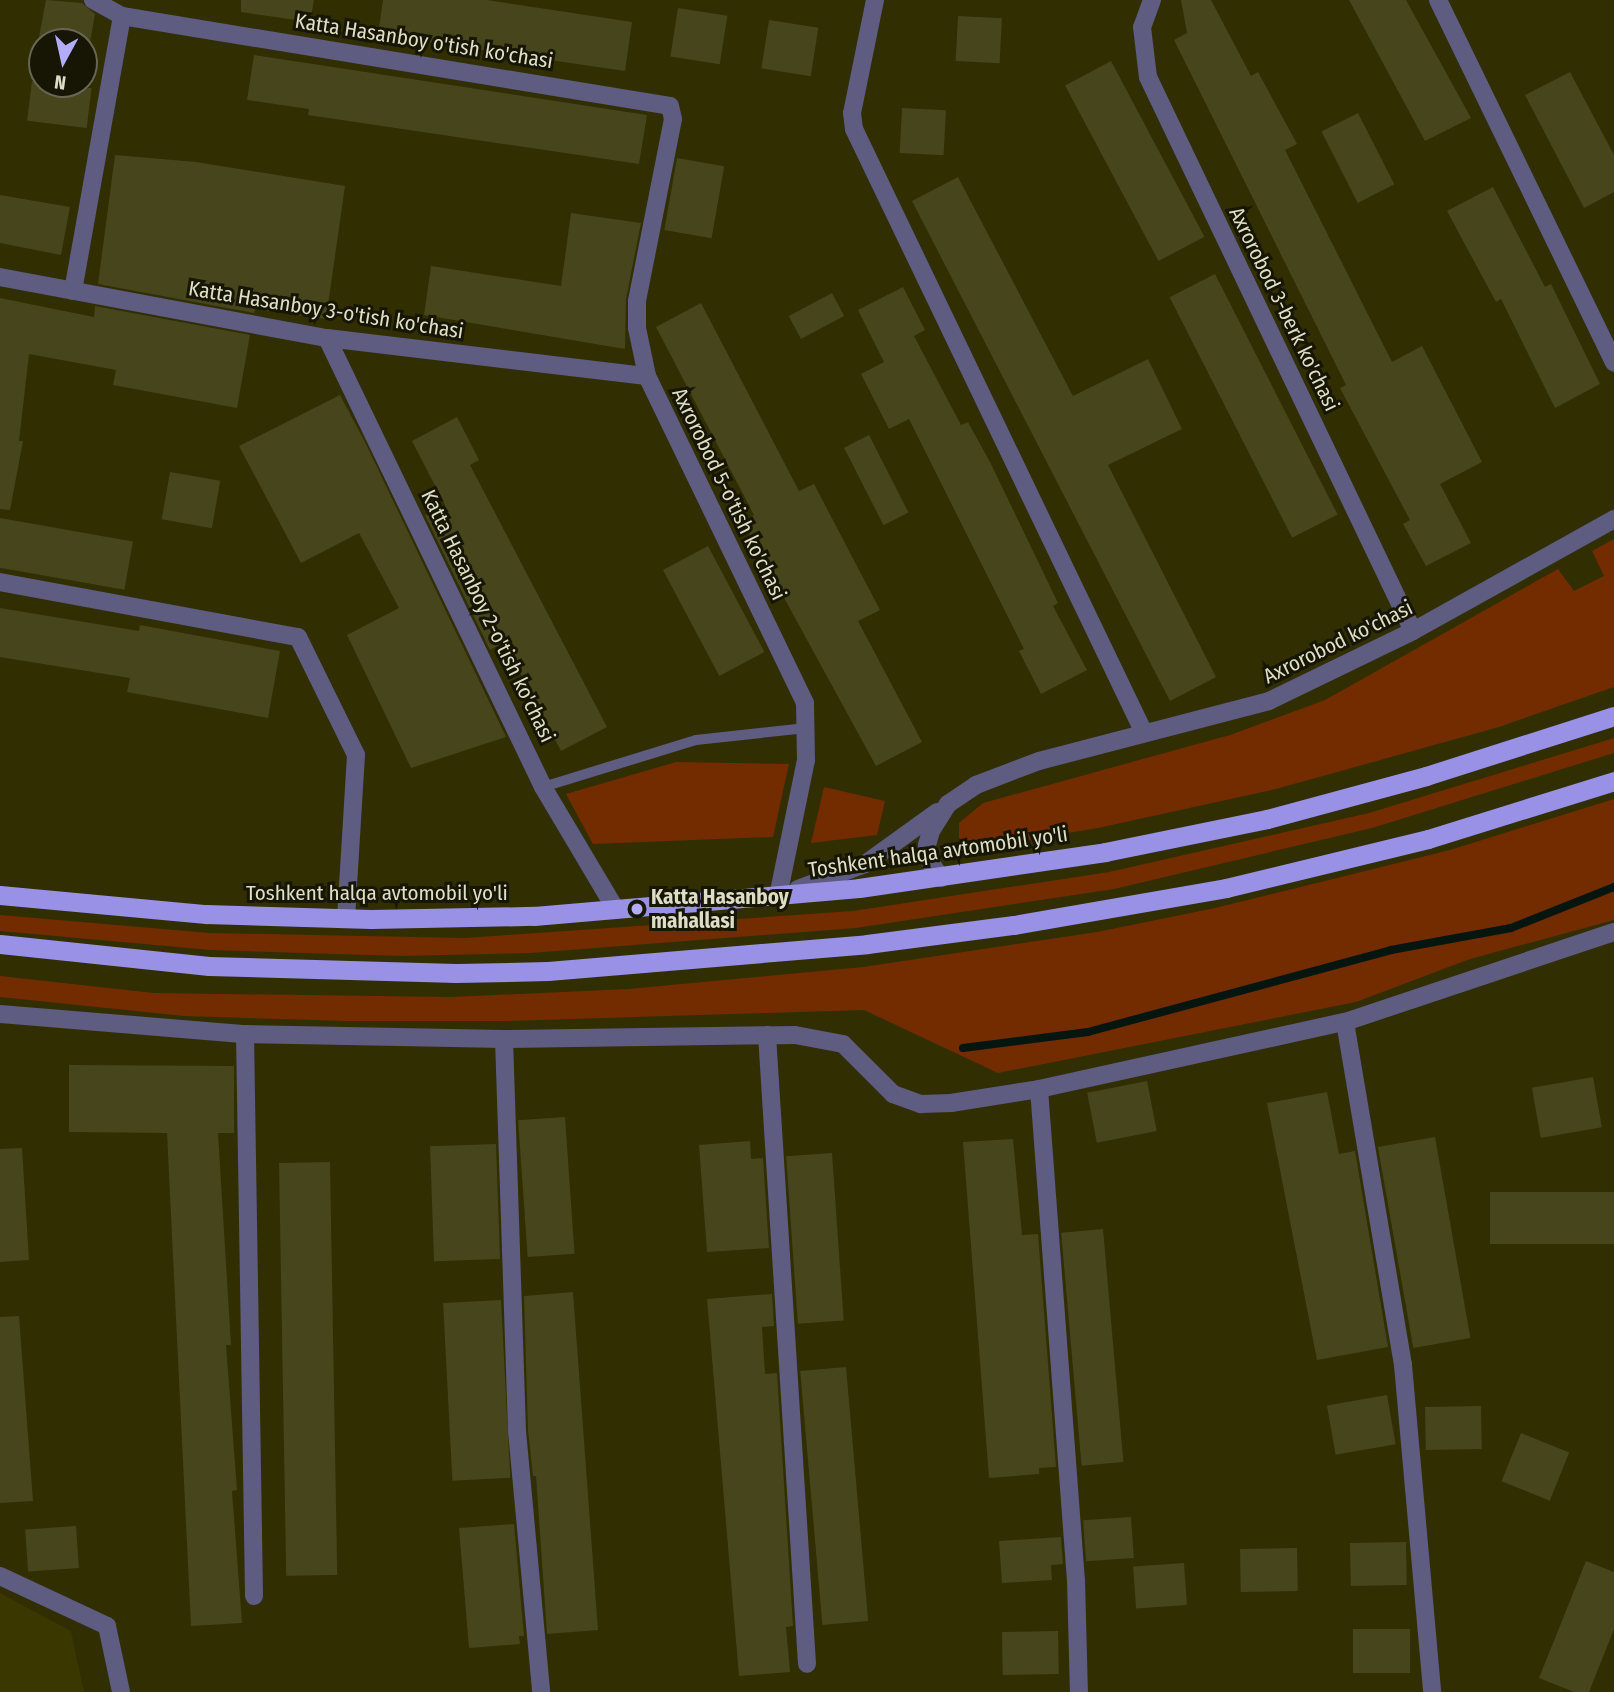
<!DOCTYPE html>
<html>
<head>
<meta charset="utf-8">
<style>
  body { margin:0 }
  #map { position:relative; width:1614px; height:1692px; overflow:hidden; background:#312e02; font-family:"Fira Sans Condensed",sans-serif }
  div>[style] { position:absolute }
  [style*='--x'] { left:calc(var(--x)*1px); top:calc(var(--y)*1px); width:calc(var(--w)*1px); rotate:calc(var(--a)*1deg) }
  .built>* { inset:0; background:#3a3700 }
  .green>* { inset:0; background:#722c00 }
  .stream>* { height:8px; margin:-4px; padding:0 4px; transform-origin:4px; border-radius:4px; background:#05150f }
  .building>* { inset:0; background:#47451c; transform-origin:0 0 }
  .service>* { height:10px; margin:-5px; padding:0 5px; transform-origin:5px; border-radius:5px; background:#5e5c81 }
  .minor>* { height:18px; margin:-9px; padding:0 9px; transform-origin:9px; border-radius:9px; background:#5e5c81 }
  .tertiary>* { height:18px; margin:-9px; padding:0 9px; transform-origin:9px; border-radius:9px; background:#5e5c81 }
  .trunk>* { height:19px; margin:-9.5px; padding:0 9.5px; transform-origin:9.5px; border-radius:9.5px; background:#9891e6 }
  .dots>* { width:19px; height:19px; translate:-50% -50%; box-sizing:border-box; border:4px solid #171605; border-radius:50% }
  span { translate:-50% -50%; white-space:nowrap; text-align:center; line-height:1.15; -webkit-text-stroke:6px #171605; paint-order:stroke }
  .street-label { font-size:21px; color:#dedec7 }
  .poi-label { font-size:21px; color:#dedec7; font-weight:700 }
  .left { translate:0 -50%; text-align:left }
  .north { position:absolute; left:28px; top:28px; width:70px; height:70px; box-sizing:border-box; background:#171605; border:2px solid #676653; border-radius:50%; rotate:188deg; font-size:19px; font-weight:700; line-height:28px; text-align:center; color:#dedec7 }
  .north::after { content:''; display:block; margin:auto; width:24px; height:32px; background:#b2adf9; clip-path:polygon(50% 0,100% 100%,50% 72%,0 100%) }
</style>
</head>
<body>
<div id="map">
  <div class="built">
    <div style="clip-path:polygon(0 1593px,71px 1631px,84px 1692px,0 1692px)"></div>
  </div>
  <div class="green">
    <div style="clip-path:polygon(1614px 539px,1614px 687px,1499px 727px,1276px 789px,1098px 828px,972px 849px,959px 838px,959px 823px,983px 803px,1230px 735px,1325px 700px,1558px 569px,1574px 591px,1604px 576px,1592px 551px)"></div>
    <div style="clip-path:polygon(1614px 738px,1614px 753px,1372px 828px,1114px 889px,856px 928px,531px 953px,402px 956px,210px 950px,0 931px,0 915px,210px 933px,465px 938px,853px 911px,1109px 872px,1369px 813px)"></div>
    <div style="clip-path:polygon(676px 762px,789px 764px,773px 837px,593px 844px,566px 794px)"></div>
    <div style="clip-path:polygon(824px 787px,885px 801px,877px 835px,811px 843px)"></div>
    <div style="clip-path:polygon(1614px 799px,1614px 920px,1470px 959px,1356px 1002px,998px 1073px,864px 1010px,507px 1021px,345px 1021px,184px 1016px,0 997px,0 976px,154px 993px,450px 997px,628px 989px,863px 967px,1097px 932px,1215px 908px,1450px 850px)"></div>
  </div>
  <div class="stream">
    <div style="--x:963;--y:1048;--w:126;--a:-7.3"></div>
    <div style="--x:1088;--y:1032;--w:314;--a:-15.1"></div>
    <div style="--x:1391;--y:950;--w:122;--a:-10.4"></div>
    <div style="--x:1511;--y:928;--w:111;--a:-21.7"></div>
  </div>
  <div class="building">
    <div style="clip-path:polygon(46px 0,82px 3px,95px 14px,90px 42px,38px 42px)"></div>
    <div style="clip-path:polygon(241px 0,314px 0,310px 22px,241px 12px)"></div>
    <div style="clip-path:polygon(383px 0,487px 0,632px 22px,625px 71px,378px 35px)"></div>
    <div style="clip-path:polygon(1181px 0,1211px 0,1251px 76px,1258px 72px,1297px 144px,1285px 150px,1392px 362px,1422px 346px,1482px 462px,1440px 484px,1471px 543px,1426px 566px,1403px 524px,1410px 520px,1340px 388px,1346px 385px,1174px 40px,1187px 33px)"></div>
    <div style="clip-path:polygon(1349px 0,1406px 0,1471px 118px,1425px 141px)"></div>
    <div style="left:678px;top:8px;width:50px;height:49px;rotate:9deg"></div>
    <div style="left:958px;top:16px;width:44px;height:45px;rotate:3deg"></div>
    <div style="left:769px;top:20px;width:50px;height:49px;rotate:9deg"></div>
    <div style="clip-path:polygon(254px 55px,647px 115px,639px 164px,308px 115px,309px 109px,247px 100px)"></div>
    <div style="left:1111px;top:61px;width:199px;height:52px;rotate:62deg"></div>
    <div style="clip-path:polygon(1570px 72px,1614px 155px,1614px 192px,1584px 208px,1525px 95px)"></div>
    <div style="left:32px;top:81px;width:60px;height:40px;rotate:7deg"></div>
    <div style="left:902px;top:108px;width:44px;height:45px;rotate:3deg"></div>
    <div style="left:1358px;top:113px;width:80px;height:41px;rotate:63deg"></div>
    <div style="clip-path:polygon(115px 155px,196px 162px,345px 186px,326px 319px,255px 309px,254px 313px,98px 284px)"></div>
    <div style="left:677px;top:158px;width:48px;height:73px;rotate:10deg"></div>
    <div style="clip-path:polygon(958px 177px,1073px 396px,1148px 359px,1182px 429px,1108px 465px,1216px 677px,1170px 701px,912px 201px)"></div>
    <div style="clip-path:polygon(1493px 187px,1545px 287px,1551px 284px,1600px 384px,1555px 408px,1501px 299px,1496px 302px,1447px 211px)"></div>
    <div style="clip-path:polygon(0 195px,70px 207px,61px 255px,0 243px)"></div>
    <div style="clip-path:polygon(571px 213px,641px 223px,626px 299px,625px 349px,424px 315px,431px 266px,561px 286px)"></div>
    <div style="left:1215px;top:274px;width:270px;height:51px;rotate:63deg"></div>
    <div style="clip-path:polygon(903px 287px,925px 330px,914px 336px,961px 425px,968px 422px,991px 464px,1058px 603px,1053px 606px,1087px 670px,1041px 694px,1019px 651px,1024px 649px,909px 419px,889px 429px,861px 374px,884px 362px,858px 310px)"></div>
    <div style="left:832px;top:293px;width:26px;height:49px;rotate:62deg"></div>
    <div style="clip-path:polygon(0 298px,94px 317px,95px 306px,250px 335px,237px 408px,113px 385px,116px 370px,29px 354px,19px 441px,23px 441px,10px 510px,0 509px)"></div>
    <div style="clip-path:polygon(701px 303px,799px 491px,814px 484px,880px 610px,858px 621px,922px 742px,876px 766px,742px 521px,754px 515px,656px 327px)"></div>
    <div style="clip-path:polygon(340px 395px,365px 442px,506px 737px,411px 768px,347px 635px,399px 608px,359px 533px,301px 563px,239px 446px)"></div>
    <div style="clip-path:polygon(457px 417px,479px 460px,470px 465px,607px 727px,561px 751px,504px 642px,490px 650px,425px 515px,445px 505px,412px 441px)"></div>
    <div style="left:869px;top:435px;width:87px;height:28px;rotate:63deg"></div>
    <div style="left:170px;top:472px;width:51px;height:48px;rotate:10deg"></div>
    <div style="left:0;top:518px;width:135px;height:49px;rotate:10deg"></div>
    <div style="left:708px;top:546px;width:120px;height:51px;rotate:62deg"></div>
    <div style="clip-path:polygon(0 608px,139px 631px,140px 625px,280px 651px,268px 718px,127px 692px,130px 678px,0 657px)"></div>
    <div style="clip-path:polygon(69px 1065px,234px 1066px,234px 1133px,218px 1133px,231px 1345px,226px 1345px,237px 1490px,232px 1491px,242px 1623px,191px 1626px,167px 1133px,69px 1132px)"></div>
    <div style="left:1593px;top:1077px;width:51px;height:62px;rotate:80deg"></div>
    <div style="left:1147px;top:1081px;width:51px;height:61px;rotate:79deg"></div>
    <div style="clip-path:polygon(1327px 1092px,1339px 1154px,1355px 1151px,1388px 1347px,1317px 1360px,1267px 1103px)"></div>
    <div style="left:565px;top:1117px;width:137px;height:47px;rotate:86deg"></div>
    <div style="left:1435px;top:1137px;width:204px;height:58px;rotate:80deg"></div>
    <div style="clip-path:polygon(1013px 1139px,1022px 1235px,1038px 1234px,1056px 1467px,1039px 1468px,1039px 1474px,989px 1478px,963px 1142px)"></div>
    <div style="clip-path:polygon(750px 1141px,751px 1159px,763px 1158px,769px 1248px,707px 1252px,699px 1145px)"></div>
    <div style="left:496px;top:1144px;width:115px;height:66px;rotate:88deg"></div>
    <div style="clip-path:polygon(22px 1148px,29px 1260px,0 1262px,0 1149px)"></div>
    <div style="left:832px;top:1153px;width:168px;height:46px;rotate:86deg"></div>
    <div style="left:330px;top:1162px;width:413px;height:51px;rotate:89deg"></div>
    <div style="left:1614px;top:1192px;width:52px;height:124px;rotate:90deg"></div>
    <div style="left:1103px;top:1229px;width:234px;height:42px;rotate:85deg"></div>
    <div style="clip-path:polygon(573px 1292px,598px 1630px,547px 1634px,536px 1476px,533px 1476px,528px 1430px,524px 1296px)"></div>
    <div style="clip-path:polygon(772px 1294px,774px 1326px,762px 1327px,765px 1374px,777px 1373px,793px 1626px,786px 1627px,790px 1672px,739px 1676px,707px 1299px)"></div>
    <div style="left:501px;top:1300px;width:178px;height:58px;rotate:87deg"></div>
    <div style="clip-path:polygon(19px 1316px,33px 1501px,0 1503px,0 1317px)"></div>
    <div style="left:846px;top:1367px;width:255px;height:46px;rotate:85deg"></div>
    <div style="left:1387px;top:1395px;width:50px;height:61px;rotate:80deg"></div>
    <div style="left:1481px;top:1406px;width:43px;height:56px;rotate:89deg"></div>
    <div style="left:1521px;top:1433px;width:52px;height:52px;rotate:22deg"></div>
    <div style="left:1131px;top:1517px;width:41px;height:48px;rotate:86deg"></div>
    <div style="clip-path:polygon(514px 1524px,524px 1636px,519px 1636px,520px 1644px,469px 1648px,459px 1528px)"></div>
    <div style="left:76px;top:1526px;width:42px;height:51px;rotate:86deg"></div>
    <div style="clip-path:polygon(1061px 1537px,1063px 1564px,1051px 1565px,1052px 1580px,1002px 1583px,999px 1541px)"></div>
    <div style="left:1406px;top:1542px;width:43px;height:56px;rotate:89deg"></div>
    <div style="left:1297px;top:1548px;width:43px;height:57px;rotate:89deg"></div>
    <div style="clip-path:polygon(1586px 1561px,1614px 1572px,1614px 1629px,1589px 1692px,1574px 1692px,1539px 1678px)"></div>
    <div style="left:1184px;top:1563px;width:42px;height:51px;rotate:86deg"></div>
    <div style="left:1410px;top:1629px;width:44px;height:57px;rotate:90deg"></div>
    <div style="left:1058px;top:1631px;width:43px;height:56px;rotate:89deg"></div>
  </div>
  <div class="service">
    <div style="--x:543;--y:787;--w:160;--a:-17.1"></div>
    <div style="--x:696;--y:740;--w:111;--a:-6.2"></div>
  </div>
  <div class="minor">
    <div style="--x:93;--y:0;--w:33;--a:29"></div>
    <div style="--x:122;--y:16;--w:555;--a:9.33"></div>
    <div style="--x:670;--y:106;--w:13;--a:77"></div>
    <div style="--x:673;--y:119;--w:186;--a:101.2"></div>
    <div style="--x:637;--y:301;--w:27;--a:90"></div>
    <div style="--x:637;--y:328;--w:49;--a:78.2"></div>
    <div style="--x:647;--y:376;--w:363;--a:64.2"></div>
    <div style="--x:805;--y:703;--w:57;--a:89"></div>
    <div style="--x:806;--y:760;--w:139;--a:101.6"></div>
    <div style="--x:875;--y:0;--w:115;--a:101.5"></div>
    <div style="--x:852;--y:113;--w:16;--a:83"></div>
    <div style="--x:854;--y:129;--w:670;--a:64.35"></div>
    <div style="--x:1152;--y:0;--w:29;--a:110"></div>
    <div style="--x:1142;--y:27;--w:50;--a:83.2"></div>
    <div style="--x:1148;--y:77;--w:614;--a:64.44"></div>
    <div style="--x:1438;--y:0;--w:403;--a:64.1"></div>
    <div style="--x:0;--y:277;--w:333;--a:10.6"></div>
    <div style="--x:327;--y:338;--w:322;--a:6.8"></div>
    <div style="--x:73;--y:291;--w:279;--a:-79.9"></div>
    <div style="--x:327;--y:338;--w:498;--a:64.3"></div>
    <div style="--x:543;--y:787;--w:143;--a:59.3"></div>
    <div style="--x:0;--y:582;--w:303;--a:10.5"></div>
    <div style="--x:298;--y:637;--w:131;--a:63.8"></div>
    <div style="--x:356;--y:755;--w:163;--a:93.5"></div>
    <div style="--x:0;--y:1014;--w:246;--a:4.7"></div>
    <div style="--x:245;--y:1034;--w:259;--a:1.1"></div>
    <div style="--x:504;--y:1039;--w:291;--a:-0.8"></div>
    <div style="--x:795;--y:1035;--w:49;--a:10.6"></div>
    <div style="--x:843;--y:1044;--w:71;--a:45"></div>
    <div style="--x:893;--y:1094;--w:30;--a:20"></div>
    <div style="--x:921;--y:1104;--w:30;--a:-2"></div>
    <div style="--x:951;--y:1103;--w:89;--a:-9"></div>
    <div style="--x:1039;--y:1089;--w:313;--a:-12.4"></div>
    <div style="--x:1345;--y:1022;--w:284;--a:-18.5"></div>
    <div style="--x:1345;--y:1022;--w:348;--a:80.4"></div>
    <div style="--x:1403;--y:1365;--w:328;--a:84.9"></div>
    <div style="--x:245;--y:1034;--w:562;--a:89.08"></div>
    <div style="--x:767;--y:1035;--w:630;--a:86.36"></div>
    <div style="--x:504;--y:1039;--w:392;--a:88.1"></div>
    <div style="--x:517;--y:1431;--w:262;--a:84.7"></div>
    <div style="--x:1039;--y:1089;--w:492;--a:85.7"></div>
    <div style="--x:1076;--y:1580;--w:112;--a:88.5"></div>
    <div style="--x:0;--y:1576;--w:118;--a:25"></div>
    <div style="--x:107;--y:1626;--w:67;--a:78"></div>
  </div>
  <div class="tertiary">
    <div style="--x:941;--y:878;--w:22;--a:-124"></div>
    <div style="--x:929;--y:860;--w:15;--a:-98"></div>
    <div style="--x:927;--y:845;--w:15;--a:-74"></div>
    <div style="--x:931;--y:831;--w:32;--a:-58"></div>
    <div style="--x:948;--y:804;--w:34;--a:-34"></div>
    <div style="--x:976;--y:785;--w:67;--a:-20.9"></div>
    <div style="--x:1039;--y:761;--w:238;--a:-14.6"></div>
    <div style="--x:1269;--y:701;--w:160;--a:-25.9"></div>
    <div style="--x:1413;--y:631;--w:230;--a:-29.1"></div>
    <div style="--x:798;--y:889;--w:72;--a:-20.5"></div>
    <div style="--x:865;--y:864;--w:89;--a:-35.8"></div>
  </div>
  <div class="trunk">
    <div style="--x:0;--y:895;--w:207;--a:5.3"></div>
    <div style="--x:206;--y:914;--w:165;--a:1.7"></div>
    <div style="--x:371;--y:919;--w:163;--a:-1.1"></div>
    <div style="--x:534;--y:916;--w:326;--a:-4.9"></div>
    <div style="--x:859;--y:888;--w:249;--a:-8.3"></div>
    <div style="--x:1105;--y:852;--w:165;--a:-11.5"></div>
    <div style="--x:1267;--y:819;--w:165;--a:-15.1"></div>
    <div style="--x:1426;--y:776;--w:197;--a:-17.7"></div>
    <div style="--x:0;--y:944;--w:210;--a:6"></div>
    <div style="--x:209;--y:966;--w:247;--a:1.6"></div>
    <div style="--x:456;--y:973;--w:92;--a:-1.2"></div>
    <div style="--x:548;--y:971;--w:320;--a:-4.8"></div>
    <div style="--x:867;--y:944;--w:148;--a:-7.4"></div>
    <div style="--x:1014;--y:925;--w:215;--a:-9.9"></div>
    <div style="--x:1226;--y:888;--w:208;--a:-13.6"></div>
    <div style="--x:1428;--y:839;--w:195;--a:-17.3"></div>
  </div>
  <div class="dots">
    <div style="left:637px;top:909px;background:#b2adf9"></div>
  </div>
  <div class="street-label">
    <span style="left:424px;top:41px;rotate:9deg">Katta Hasanboy o'tish ko'chasi</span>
    <span style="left:1284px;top:309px;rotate:64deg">Axrorobod 3-berk ko'chasi</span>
    <span style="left:326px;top:310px;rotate:9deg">Katta Hasanboy 3-o'tish ko'chasi</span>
    <span style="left:729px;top:494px;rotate:64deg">Axrorobod 5-o'tish ko'chasi</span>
    <span style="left:488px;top:616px;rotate:64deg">Katta Hasanboy 2-o'tish ko'chasi</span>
    <span style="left:1338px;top:642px;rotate:-26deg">Axrorobod ko'chasi</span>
    <span style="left:938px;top:852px;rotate:-8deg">Toshkent halqa avtomobil yo'li</span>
    <span style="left:377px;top:893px">Toshkent halqa avtomobil yo'li</span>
  </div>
  <div class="poi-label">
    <span class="left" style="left:651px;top:909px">Katta Hasanboy<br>mahallasi</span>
  </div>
  <div class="north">N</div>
</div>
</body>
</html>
